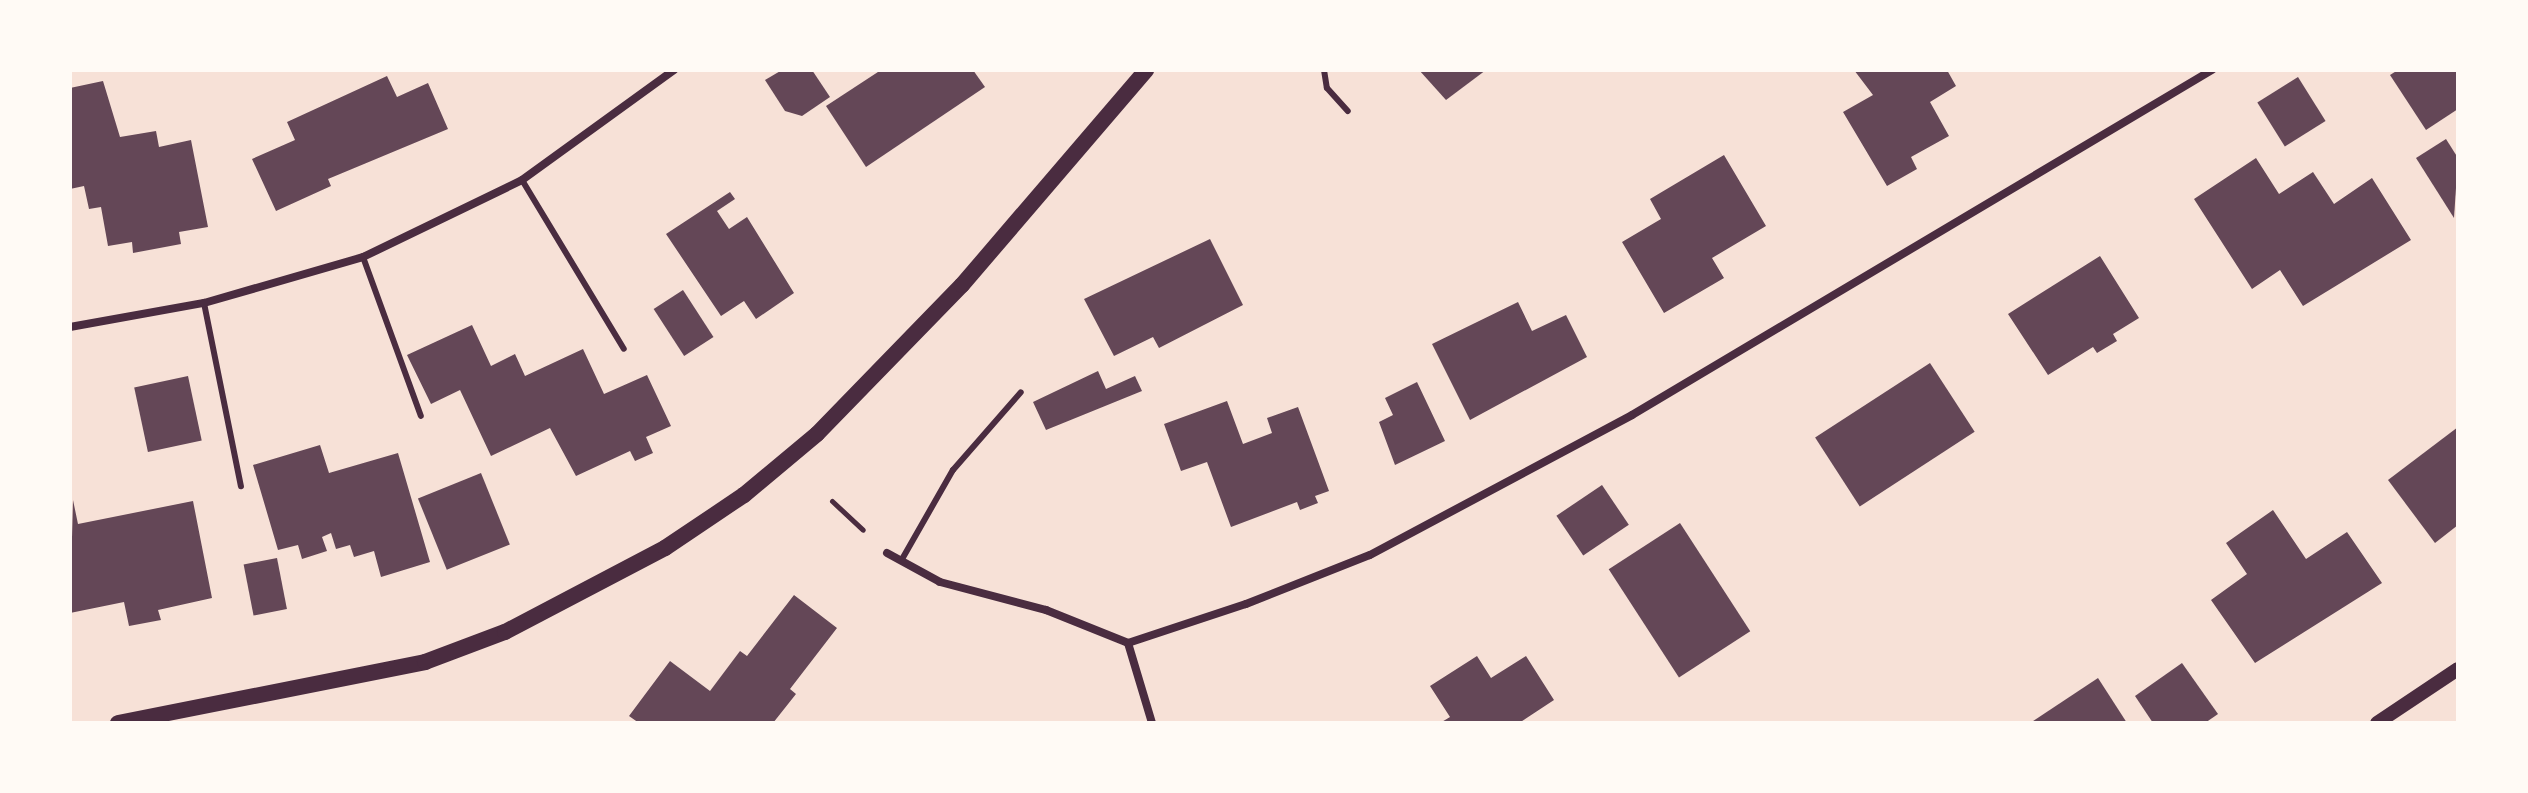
<!DOCTYPE html>
<html>
<head>
<meta charset="utf-8">
<style>
  body { margin:0 }
  #map { position:relative; width:2528px; height:793px; overflow:hidden; background:#f7e1d7; font-family:"Golos Text",sans-serif }
  div>[style] { position:absolute }
  [style*='--x'] { left:calc(var(--x)*1px); top:calc(var(--y)*1px); width:calc(var(--w)*1px); rotate:calc(var(--a)*1deg) }
  .building>* { inset:0; background:#644757; transform-origin:0 0 }
  .path>* { height:5px; margin:-2.5px; padding:0 2.5px; transform-origin:2.5px; border-radius:2.5px; background:#4a2c40 }
  .service>* { height:6px; margin:-3px; padding:0 3px; transform-origin:3px; border-radius:3px; background:#4a2c40 }
  .minor>* { height:8px; margin:-4px; padding:0 4px; transform-origin:4px; border-radius:4px; background:#4a2c40 }
  .tertiary>* { height:14px; margin:-7px; padding:0 7px; transform-origin:7px; border-radius:7px; background:#4a2c40 }
  .secondary>* { height:16px; margin:-8px; padding:0 8px; transform-origin:8px; border-radius:8px; background:#4a2c40 }
  span { translate:-50% -50%; white-space:nowrap; text-align:center; line-height:1.15; -webkit-text-stroke:7px #fffaf5; paint-order:stroke }
  .frame { position:absolute; inset:0; border:72px solid #fffaf5; pointer-events:none }
</style>
</head>
<body>
<div id="map">
  <div class="building">
    <div style="clip-path:polygon(782px 70px,812px 70px,830px 97px,802px 116px,785px 111px,765px 80px)"></div>
    <div style="clip-path:polygon(881px 70px,973px 70px,985px 87px,866px 167px,826px 106px)"></div>
    <div style="clip-path:polygon(1419px 70px,1486px 70px,1446px 100px)"></div>
    <div style="clip-path:polygon(1854px 70px,1947px 70px,1956px 86px,1930px 102px,1949px 136px,1911px 157px,1917px 169px,1887px 186px,1843px 112px,1873px 95px)"></div>
    <div style="clip-path:polygon(2398px 70px,2458px 70px,2458px 109px,2426px 130px,2390px 75px)"></div>
    <div style="clip-path:polygon(387px 76px,397px 97px,428px 83px,448px 129px,328px 179px,331px 186px,276px 211px,252px 159px,295px 140px,287px 122px)"></div>
    <div style="left:2298px;top:77px;width:52px;height:48px;rotate:58deg"></div>
    <div style="clip-path:polygon(103px 81px,120px 137px,156px 131px,159px 147px,191px 140px,208px 227px,179px 232px,181px 244px,133px 253px,132px 242px,108px 246px,101px 207px,89px 209px,84px 186px,70px 189px,70px 88px)"></div>
    <div style="clip-path:polygon(2446px 139px,2458px 158px,2454px 218px,2416px 158px)"></div>
    <div style="clip-path:polygon(1724px 155px,1766px 226px,1712px 258px,1724px 278px,1664px 313px,1622px 242px,1661px 219px,1650px 199px)"></div>
    <div style="clip-path:polygon(2256px 158px,2279px 194px,2313px 172px,2334px 204px,2372px 178px,2411px 240px,2303px 306px,2280px 270px,2252px 289px,2194px 199px)"></div>
    <div style="clip-path:polygon(730px 192px,735px 199px,717px 211px,729px 229px,747px 217px,794px 293px,756px 319px,744px 301px,721px 316px,666px 234px)"></div>
    <div style="clip-path:polygon(1210px 239px,1243px 305px,1159px 348px,1153px 337px,1114px 356px,1084px 299px)"></div>
    <div style="clip-path:polygon(2100px 256px,2139px 318px,2113px 334px,2117px 341px,2097px 353px,2093px 347px,2048px 375px,2008px 314px)"></div>
    <div style="left:683px;top:290px;width:56px;height:35px;rotate:57deg"></div>
    <div style="clip-path:polygon(1518px 302px,1532px 331px,1566px 315px,1587px 357px,1470px 420px,1432px 344px)"></div>
    <div style="clip-path:polygon(472px 325px,491px 366px,515px 354px,525px 376px,583px 349px,604px 394px,647px 375px,671px 426px,646px 437px,653px 453px,635px 461px,630px 451px,576px 476px,550px 428px,491px 456px,460px 390px,431px 404px,407px 355px)"></div>
    <div style="left:1930px;top:363px;width:82px;height:137px;rotate:57deg"></div>
    <div style="clip-path:polygon(1098px 371px,1106px 389px,1135px 376px,1142px 391px,1046px 430px,1033px 402px)"></div>
    <div style="left:188px;top:376px;width:66px;height:55px;rotate:78deg"></div>
    <div style="clip-path:polygon(1417px 382px,1445px 441px,1395px 465px,1379px 422px,1393px 415px,1385px 398px)"></div>
    <div style="clip-path:polygon(1227px 401px,1243px 444px,1272px 433px,1267px 418px,1298px 407px,1329px 491px,1315px 496px,1318px 503px,1300px 510px,1297px 502px,1231px 527px,1207px 462px,1181px 471px,1164px 424px)"></div>
    <div style="clip-path:polygon(2458px 427px,2458px 525px,2435px 543px,2388px 480px)"></div>
    <div style="clip-path:polygon(320px 445px,329px 473px,398px 453px,430px 562px,381px 577px,374px 551px,354px 557px,350px 545px,336px 549px,331px 533px,322px 537px,327px 551px,302px 559px,298px 545px,278px 550px,253px 465px)"></div>
    <div style="left:481px;top:473px;width:77px;height:68px;rotate:68deg"></div>
    <div style="left:1602px;top:485px;width:48px;height:55px;rotate:56deg"></div>
    <div style="clip-path:polygon(73px 500px,78px 524px,193px 501px,212px 598px,158px 610px,161px 620px,129px 626px,124px 602px,70px 613px)"></div>
    <div style="clip-path:polygon(2273px 510px,2306px 559px,2347px 532px,2382px 583px,2255px 663px,2211px 600px,2247px 574px,2226px 543px)"></div>
    <div style="left:1680px;top:523px;width:129px;height:85px;rotate:57deg"></div>
    <div style="left:277px;top:558px;width:52px;height:34px;rotate:79deg"></div>
    <div style="clip-path:polygon(794px 595px,837px 628px,790px 689px,796px 694px,773px 723px,639px 723px,629px 716px,670px 661px,710px 691px,740px 651px,747px 656px)"></div>
    <div style="clip-path:polygon(1477px 656px,1491px 678px,1526px 656px,1554px 700px,1519px 723px,1440px 723px,1450px 717px,1430px 686px)"></div>
    <div style="clip-path:polygon(2182px 663px,2218px 714px,2205px 723px,2153px 723px,2135px 696px)"></div>
    <div style="clip-path:polygon(2098px 678px,2127px 723px,2030px 723px)"></div>
  </div>
  <div class="path">
    <div style="--x:832;--y:501;--w:42;--a:43.1"></div>
  </div>
  <div class="service">
    <div style="--x:1324;--y:70;--w:18;--a:81"></div>
    <div style="--x:1327;--y:88;--w:31;--a:48"></div>
    <div style="--x:522;--y:180;--w:197;--a:58.9"></div>
    <div style="--x:363;--y:257;--w:169;--a:70"></div>
    <div style="--x:204;--y:303;--w:187;--a:78.6"></div>
    <div style="--x:901;--y:561;--w:105;--a:-60.3"></div>
    <div style="--x:953;--y:470;--w:103;--a:-48.9"></div>
  </div>
  <div class="minor">
    <div style="--x:70;--y:327;--w:136;--a:-10.2"></div>
    <div style="--x:204;--y:303;--w:166;--a:-16.1"></div>
    <div style="--x:363;--y:257;--w:177;--a:-25.8"></div>
    <div style="--x:522;--y:180;--w:188;--a:-35.9"></div>
    <div style="--x:887;--y:553;--w:60;--a:28.7"></div>
    <div style="--x:940;--y:582;--w:110;--a:14.8"></div>
    <div style="--x:1046;--y:610;--w:88;--a:21.9"></div>
    <div style="--x:1128;--y:643;--w:124;--a:-18.3"></div>
    <div style="--x:1246;--y:604;--w:133;--a:-21.6"></div>
    <div style="--x:1370;--y:555;--w:297;--a:-28.1"></div>
    <div style="--x:1632;--y:415;--w:675;--a:-30.75"></div>
    <div style="--x:1128;--y:643;--w:84;--a:73.3"></div>
  </div>
  <div class="tertiary">
    <div style="--x:2377;--y:723;--w:97;--a:-33.7"></div>
  </div>
  <div class="secondary">
    <div style="--x:118;--y:723;--w:313;--a:-11.2"></div>
    <div style="--x:425;--y:662;--w:85;--a:-20.6"></div>
    <div style="--x:505;--y:632;--w:181;--a:-27.7"></div>
    <div style="--x:665;--y:548;--w:95;--a:-33.9"></div>
    <div style="--x:744;--y:495;--w:95;--a:-39.9"></div>
    <div style="--x:817;--y:434;--w:208;--a:-45.8"></div>
    <div style="--x:962;--y:285;--w:283;--a:-49.4"></div>
  </div>
  <div class="frame"></div>
</div>
</body>
</html>
